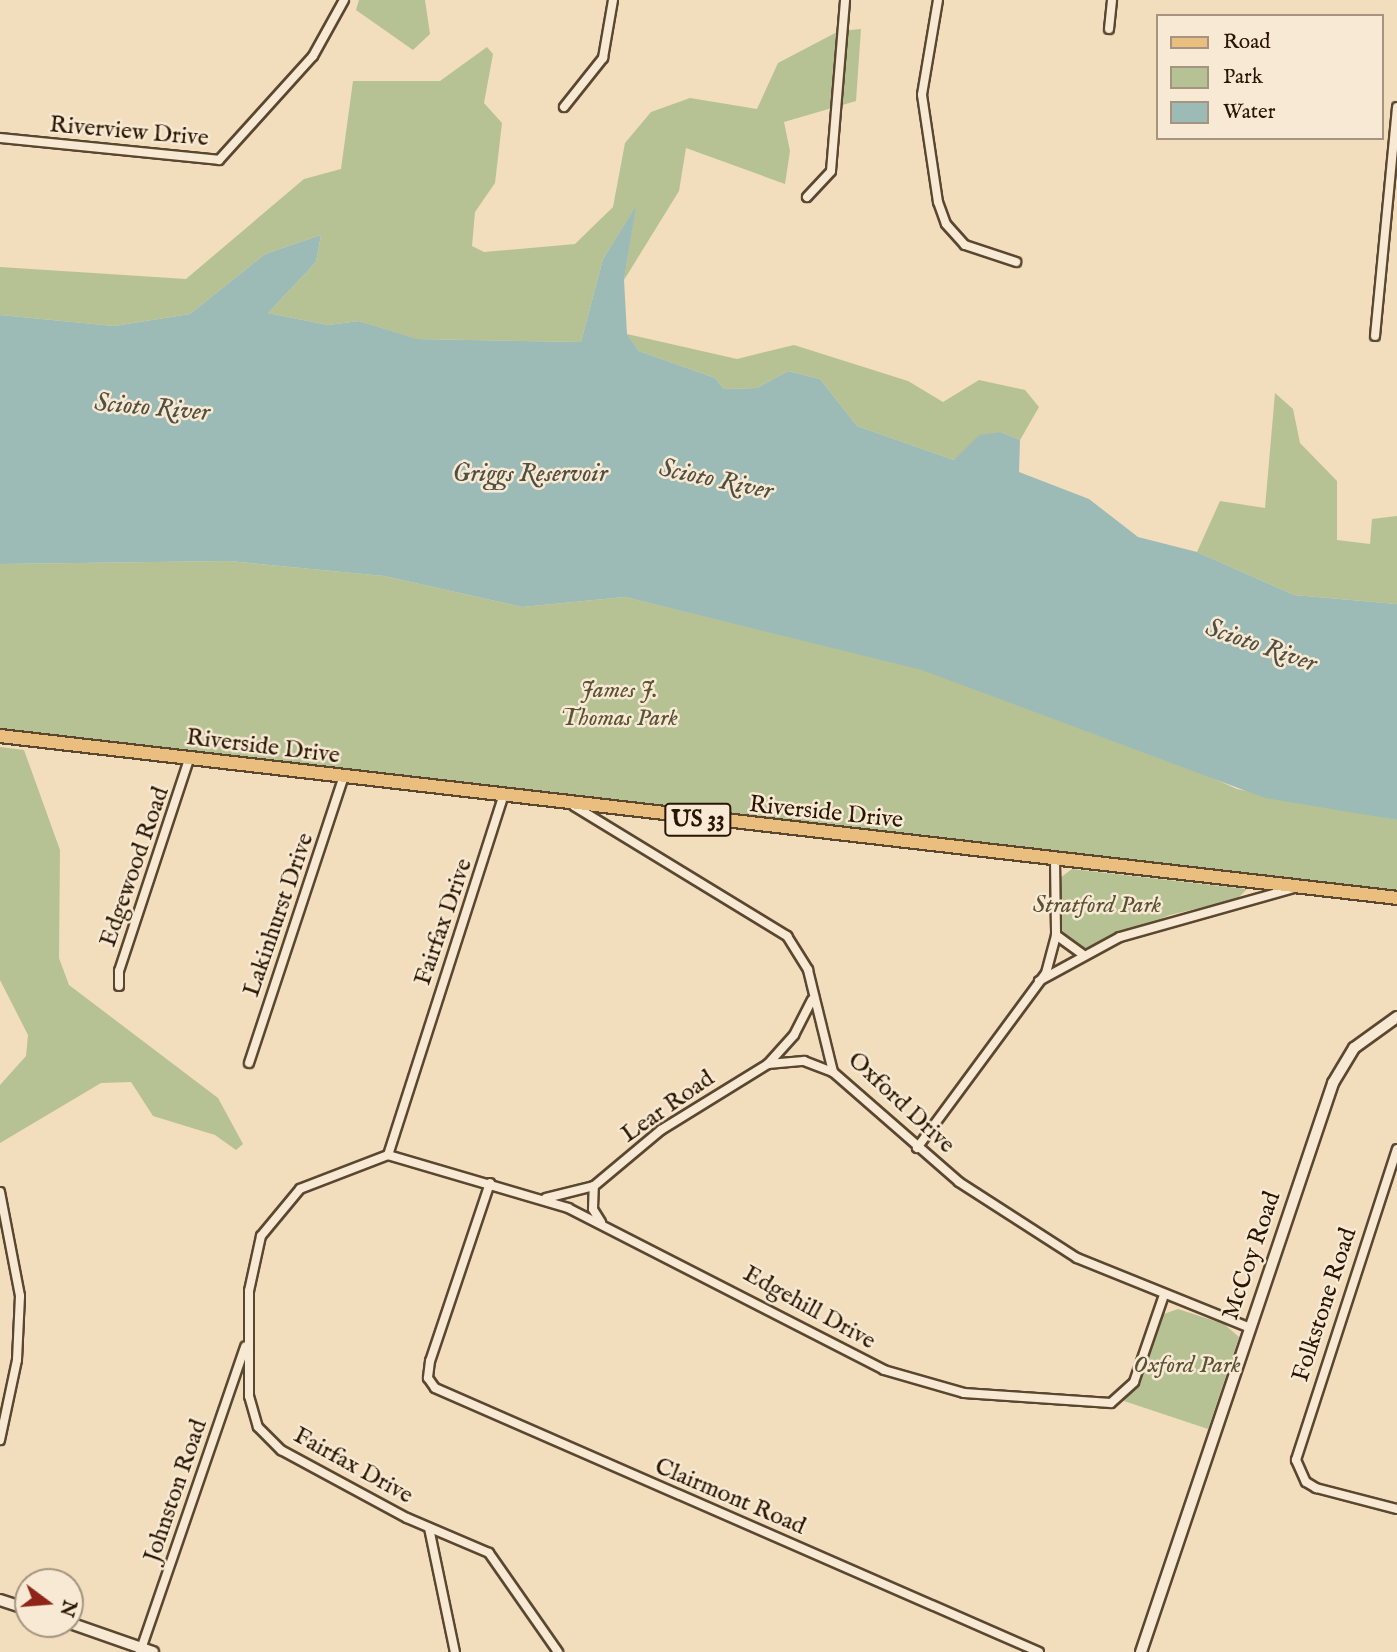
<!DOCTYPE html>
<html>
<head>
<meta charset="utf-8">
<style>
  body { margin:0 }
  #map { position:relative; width:1397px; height:1652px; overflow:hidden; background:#f2ddbc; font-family:"IM FELL English",serif }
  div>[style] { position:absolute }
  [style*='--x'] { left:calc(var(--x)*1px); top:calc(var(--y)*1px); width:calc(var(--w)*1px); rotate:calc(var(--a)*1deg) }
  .green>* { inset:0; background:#b6c294 }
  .water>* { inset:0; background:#9cbbb6 }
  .roads { filter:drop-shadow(2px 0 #5b4730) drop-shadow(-2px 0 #5b4730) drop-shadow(0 2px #5b4730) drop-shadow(0 -2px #5b4730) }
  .street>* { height:8px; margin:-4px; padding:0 4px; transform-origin:4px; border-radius:4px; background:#f7e9d3 }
  .secondary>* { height:10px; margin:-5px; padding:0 5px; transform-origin:5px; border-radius:5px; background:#f7e9d3 }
  .primary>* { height:12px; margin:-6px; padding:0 6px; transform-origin:6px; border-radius:6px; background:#e9be7e }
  span { translate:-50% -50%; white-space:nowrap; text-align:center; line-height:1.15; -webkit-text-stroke:5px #f7e9d3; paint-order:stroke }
  .shield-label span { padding:2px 5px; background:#f7e9d3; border:2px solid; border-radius:5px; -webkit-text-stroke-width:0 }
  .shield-label { font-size:23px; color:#291501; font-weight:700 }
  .street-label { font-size:24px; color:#291501 }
  .park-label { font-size:24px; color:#5a5234; font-style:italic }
  .water-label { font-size:26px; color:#514f40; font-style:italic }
  .legend { position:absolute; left:1156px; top:14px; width:228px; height:126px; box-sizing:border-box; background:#f7e9d3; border:2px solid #a5947f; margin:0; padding:9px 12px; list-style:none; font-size:21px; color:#291501 }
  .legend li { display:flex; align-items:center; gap:14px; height:35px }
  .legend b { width:35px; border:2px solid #a5947f }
  .north { position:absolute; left:14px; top:1568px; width:70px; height:70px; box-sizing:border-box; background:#f7e9d3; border:2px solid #a5947f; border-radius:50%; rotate:106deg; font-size:19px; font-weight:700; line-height:28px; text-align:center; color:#291501 }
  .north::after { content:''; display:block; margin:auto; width:24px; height:32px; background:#8f2418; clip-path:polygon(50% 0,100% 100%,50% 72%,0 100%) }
</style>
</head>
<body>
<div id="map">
  <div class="green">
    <div style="clip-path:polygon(359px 0,425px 0,430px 34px,413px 50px,356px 10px)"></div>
    <div style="clip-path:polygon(861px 29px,856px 101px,784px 122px,790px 151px,785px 184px,686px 148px,679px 191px,624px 280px,635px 208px,603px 259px,581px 342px,416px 339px,359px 321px,328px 325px,268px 313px,316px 262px,321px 235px,265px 254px,190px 314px,114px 326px,0 315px,0 267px,186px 279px,304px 179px,341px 169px,353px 81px,440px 81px,487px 47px,493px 54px,484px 103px,502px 123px,495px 183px,475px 212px,472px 246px,484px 252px,575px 244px,613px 207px,625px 143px,651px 112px,690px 98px,757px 109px,778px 63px,839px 31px)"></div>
    <div style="clip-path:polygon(627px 334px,737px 359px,794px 345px,908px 381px,943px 402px,979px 380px,1025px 390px,1039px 407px,1020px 440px,1001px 432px,954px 460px,857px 426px,820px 379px,788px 371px,757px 388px,724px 389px,715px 378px,639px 351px)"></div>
    <div style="clip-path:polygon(1275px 393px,1293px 409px,1300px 443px,1337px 481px,1337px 540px,1370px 544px,1372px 519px,1397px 516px,1397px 604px,1294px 595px,1197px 552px,1220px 501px,1265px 508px)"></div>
    <div style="clip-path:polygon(229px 561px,384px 576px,522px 607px,625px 597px,922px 669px,1157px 753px,1237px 789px,1397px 820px,1397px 898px,0 736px,0 564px)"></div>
    <div style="clip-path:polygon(0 747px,24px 750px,60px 850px,59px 958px,69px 985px,218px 1098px,243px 1144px,236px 1150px,215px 1135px,153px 1116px,131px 1082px,101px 1083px,0 1143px,0 1085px,26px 1056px,28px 1035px,0 980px)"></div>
    <div style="clip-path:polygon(1072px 869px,1247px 889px,1237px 899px,1170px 915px,1083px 949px,1059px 932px,1060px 878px)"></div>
    <div style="clip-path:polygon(1178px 1309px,1224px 1324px,1239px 1337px,1208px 1429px,1124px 1401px,1138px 1382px,1161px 1315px)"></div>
  </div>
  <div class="water">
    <div style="clip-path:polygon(636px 206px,624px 280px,627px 334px,639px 351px,715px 378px,724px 389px,757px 388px,788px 371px,820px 379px,857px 426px,954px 460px,979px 435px,1001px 432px,1020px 440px,1019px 472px,1089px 499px,1138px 537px,1197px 552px,1294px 595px,1397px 604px,1397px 820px,1265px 798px,922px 670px,625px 597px,522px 607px,384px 576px,229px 561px,0 564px,0 315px,114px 326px,190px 314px,265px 254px,321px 235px,316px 262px,268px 313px,328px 325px,359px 321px,417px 339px,581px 342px,603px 259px)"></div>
  </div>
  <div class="roads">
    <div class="street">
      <div style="--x:938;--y:0;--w:96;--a:99.6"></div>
      <div style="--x:922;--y:95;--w:108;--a:81.5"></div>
      <div style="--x:938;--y:202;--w:23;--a:70"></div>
      <div style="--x:946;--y:224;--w:28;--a:48"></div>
      <div style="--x:965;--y:245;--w:54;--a:18.4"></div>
      <div style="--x:1109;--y:29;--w:29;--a:-84"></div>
      <div style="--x:564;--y:107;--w:63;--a:-51.5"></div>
      <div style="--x:603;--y:58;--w:59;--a:-80.2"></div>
      <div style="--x:0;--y:138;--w:220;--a:5.7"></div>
      <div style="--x:219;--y:160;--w:140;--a:-47.9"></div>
      <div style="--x:313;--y:56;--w:64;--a:-61"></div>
      <div style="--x:807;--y:197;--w:35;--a:-47"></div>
      <div style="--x:831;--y:171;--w:172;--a:-85.3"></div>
      <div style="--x:1375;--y:336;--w:230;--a:-84.5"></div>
      <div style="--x:503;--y:797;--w:376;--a:107.8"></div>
      <div style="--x:388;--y:1155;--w:94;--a:158.9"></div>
      <div style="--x:300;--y:1189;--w:61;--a:129.7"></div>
      <div style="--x:261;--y:1236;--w:56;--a:102.3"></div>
      <div style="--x:249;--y:1291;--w:105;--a:90"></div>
      <div style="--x:249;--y:1396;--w:32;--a:74"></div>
      <div style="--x:258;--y:1427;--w:33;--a:45"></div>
      <div style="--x:281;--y:1450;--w:143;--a:28.4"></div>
      <div style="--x:407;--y:1518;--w:89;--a:23.1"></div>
      <div style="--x:489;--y:1553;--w:121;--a:55.1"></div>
      <div style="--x:574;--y:806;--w:250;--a:31.4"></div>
      <div style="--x:787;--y:936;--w:40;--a:58"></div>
      <div style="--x:808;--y:970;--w:105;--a:76.2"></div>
      <div style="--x:833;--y:1072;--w:167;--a:41.1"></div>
      <div style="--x:959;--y:1182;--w:140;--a:32.8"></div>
      <div style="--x:1077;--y:1258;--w:187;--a:22"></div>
      <div style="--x:1055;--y:860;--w:75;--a:89.2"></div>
      <div style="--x:1056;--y:935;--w:32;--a:36"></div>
      <div style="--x:1039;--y:981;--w:92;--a:-28.5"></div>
      <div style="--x:1120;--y:937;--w:178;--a:-15.7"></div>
      <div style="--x:119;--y:986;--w:15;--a:-90"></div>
      <div style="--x:119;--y:971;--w:223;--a:-71.7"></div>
      <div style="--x:249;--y:1063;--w:300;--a:-71.7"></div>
      <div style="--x:768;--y:1064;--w:36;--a:-5"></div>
      <div style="--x:804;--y:1061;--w:31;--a:21"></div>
      <div style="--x:917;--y:1148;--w:217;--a:-53.6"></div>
      <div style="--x:1046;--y:973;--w:39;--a:-75"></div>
      <div style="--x:1397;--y:1149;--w:327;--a:108"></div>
      <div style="--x:1296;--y:1460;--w:24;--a:66"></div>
      <div style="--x:1306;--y:1482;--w:12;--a:31"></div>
      <div style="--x:1316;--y:1488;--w:84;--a:14.5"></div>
      <div style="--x:388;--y:1155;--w:188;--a:16.4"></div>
      <div style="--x:568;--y:1208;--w:355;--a:27.1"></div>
      <div style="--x:884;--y:1370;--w:83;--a:16"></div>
      <div style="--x:964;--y:1393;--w:147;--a:3.9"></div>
      <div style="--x:1111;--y:1403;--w:31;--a:-42"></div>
      <div style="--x:1134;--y:1382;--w:89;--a:-71"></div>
      <div style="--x:490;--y:1183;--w:188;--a:108.6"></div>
      <div style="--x:430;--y:1361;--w:17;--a:97"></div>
      <div style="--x:428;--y:1378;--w:12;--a:55"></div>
      <div style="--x:435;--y:1388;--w:659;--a:23.61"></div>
      <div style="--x:0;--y:1192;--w:106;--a:79.1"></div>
      <div style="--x:20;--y:1296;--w:64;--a:92.7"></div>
      <div style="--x:17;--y:1360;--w:82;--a:102"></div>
      <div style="--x:546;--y:1198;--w:49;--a:-14"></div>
      <div style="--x:601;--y:1222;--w:15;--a:-122"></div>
      <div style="--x:593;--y:1209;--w:23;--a:-88"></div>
      <div style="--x:594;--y:1186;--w:87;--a:-39.9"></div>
      <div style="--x:661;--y:1130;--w:126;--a:-31.7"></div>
      <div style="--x:768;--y:1064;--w:39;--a:-48"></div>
      <div style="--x:794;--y:1035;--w:39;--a:-63"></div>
      <div style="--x:429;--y:1528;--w:127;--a:78.2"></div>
      <div style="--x:140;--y:1652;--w:323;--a:-71"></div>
    </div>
    <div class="secondary">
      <div style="--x:0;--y:1600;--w:29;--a:18"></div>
      <div style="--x:70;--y:1623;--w:88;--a:19.3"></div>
      <div style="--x:1141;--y:1652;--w:601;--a:-71.35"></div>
      <div style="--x:1333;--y:1083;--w:41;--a:-59"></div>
      <div style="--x:1354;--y:1048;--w:53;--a:-35.8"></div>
    </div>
    <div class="primary">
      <div style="--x:0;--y:736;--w:1406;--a:6.61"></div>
    </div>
  </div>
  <div class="shield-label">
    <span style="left:698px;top:820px">US 33</span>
  </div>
  <div class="street-label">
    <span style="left:129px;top:132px;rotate:5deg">Riverview Drive</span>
    <span style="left:263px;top:747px;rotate:7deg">Riverside Drive</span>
    <span style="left:826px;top:813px;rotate:6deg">Riverside Drive</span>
    <span style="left:135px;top:867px;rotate:-71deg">Edgewood Road</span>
    <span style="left:279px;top:915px;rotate:-71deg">Lakinhurst Drive</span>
    <span style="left:444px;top:922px;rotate:-71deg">Fairfax Drive</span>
    <span style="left:901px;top:1103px;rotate:43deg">Oxford Drive</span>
    <span style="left:668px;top:1107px;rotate:-35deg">Lear Road</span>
    <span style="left:1252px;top:1256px;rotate:-71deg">McCoy Road</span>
    <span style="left:1325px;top:1305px;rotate:-72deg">Folkstone Road</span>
    <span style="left:809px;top:1308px;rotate:29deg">Edgehill Drive</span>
    <span style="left:353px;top:1466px;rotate:29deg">Fairfax Drive</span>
    <span style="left:176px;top:1491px;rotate:-71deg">Johnston Road</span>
    <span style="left:730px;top:1497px;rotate:23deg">Clairmont Road</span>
  </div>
  <div class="park-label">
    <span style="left:619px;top:705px">James J.<br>Thomas Park</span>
    <span style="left:1097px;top:906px">Stratford Park</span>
    <span style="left:1187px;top:1366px">Oxford Park</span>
  </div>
  <div class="water-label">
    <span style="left:152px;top:408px;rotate:5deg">Scioto River</span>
    <span style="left:530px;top:474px">Griggs Reservoir</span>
    <span style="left:716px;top:480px;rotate:12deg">Scioto River</span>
    <span style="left:1261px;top:646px;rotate:19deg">Scioto River</span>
  </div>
  <ul class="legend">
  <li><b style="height:9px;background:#e9be7e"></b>Road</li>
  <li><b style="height:19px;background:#b6c294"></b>Park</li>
  <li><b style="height:19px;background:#9cbbb6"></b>Water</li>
  </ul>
  <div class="north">N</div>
</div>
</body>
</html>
